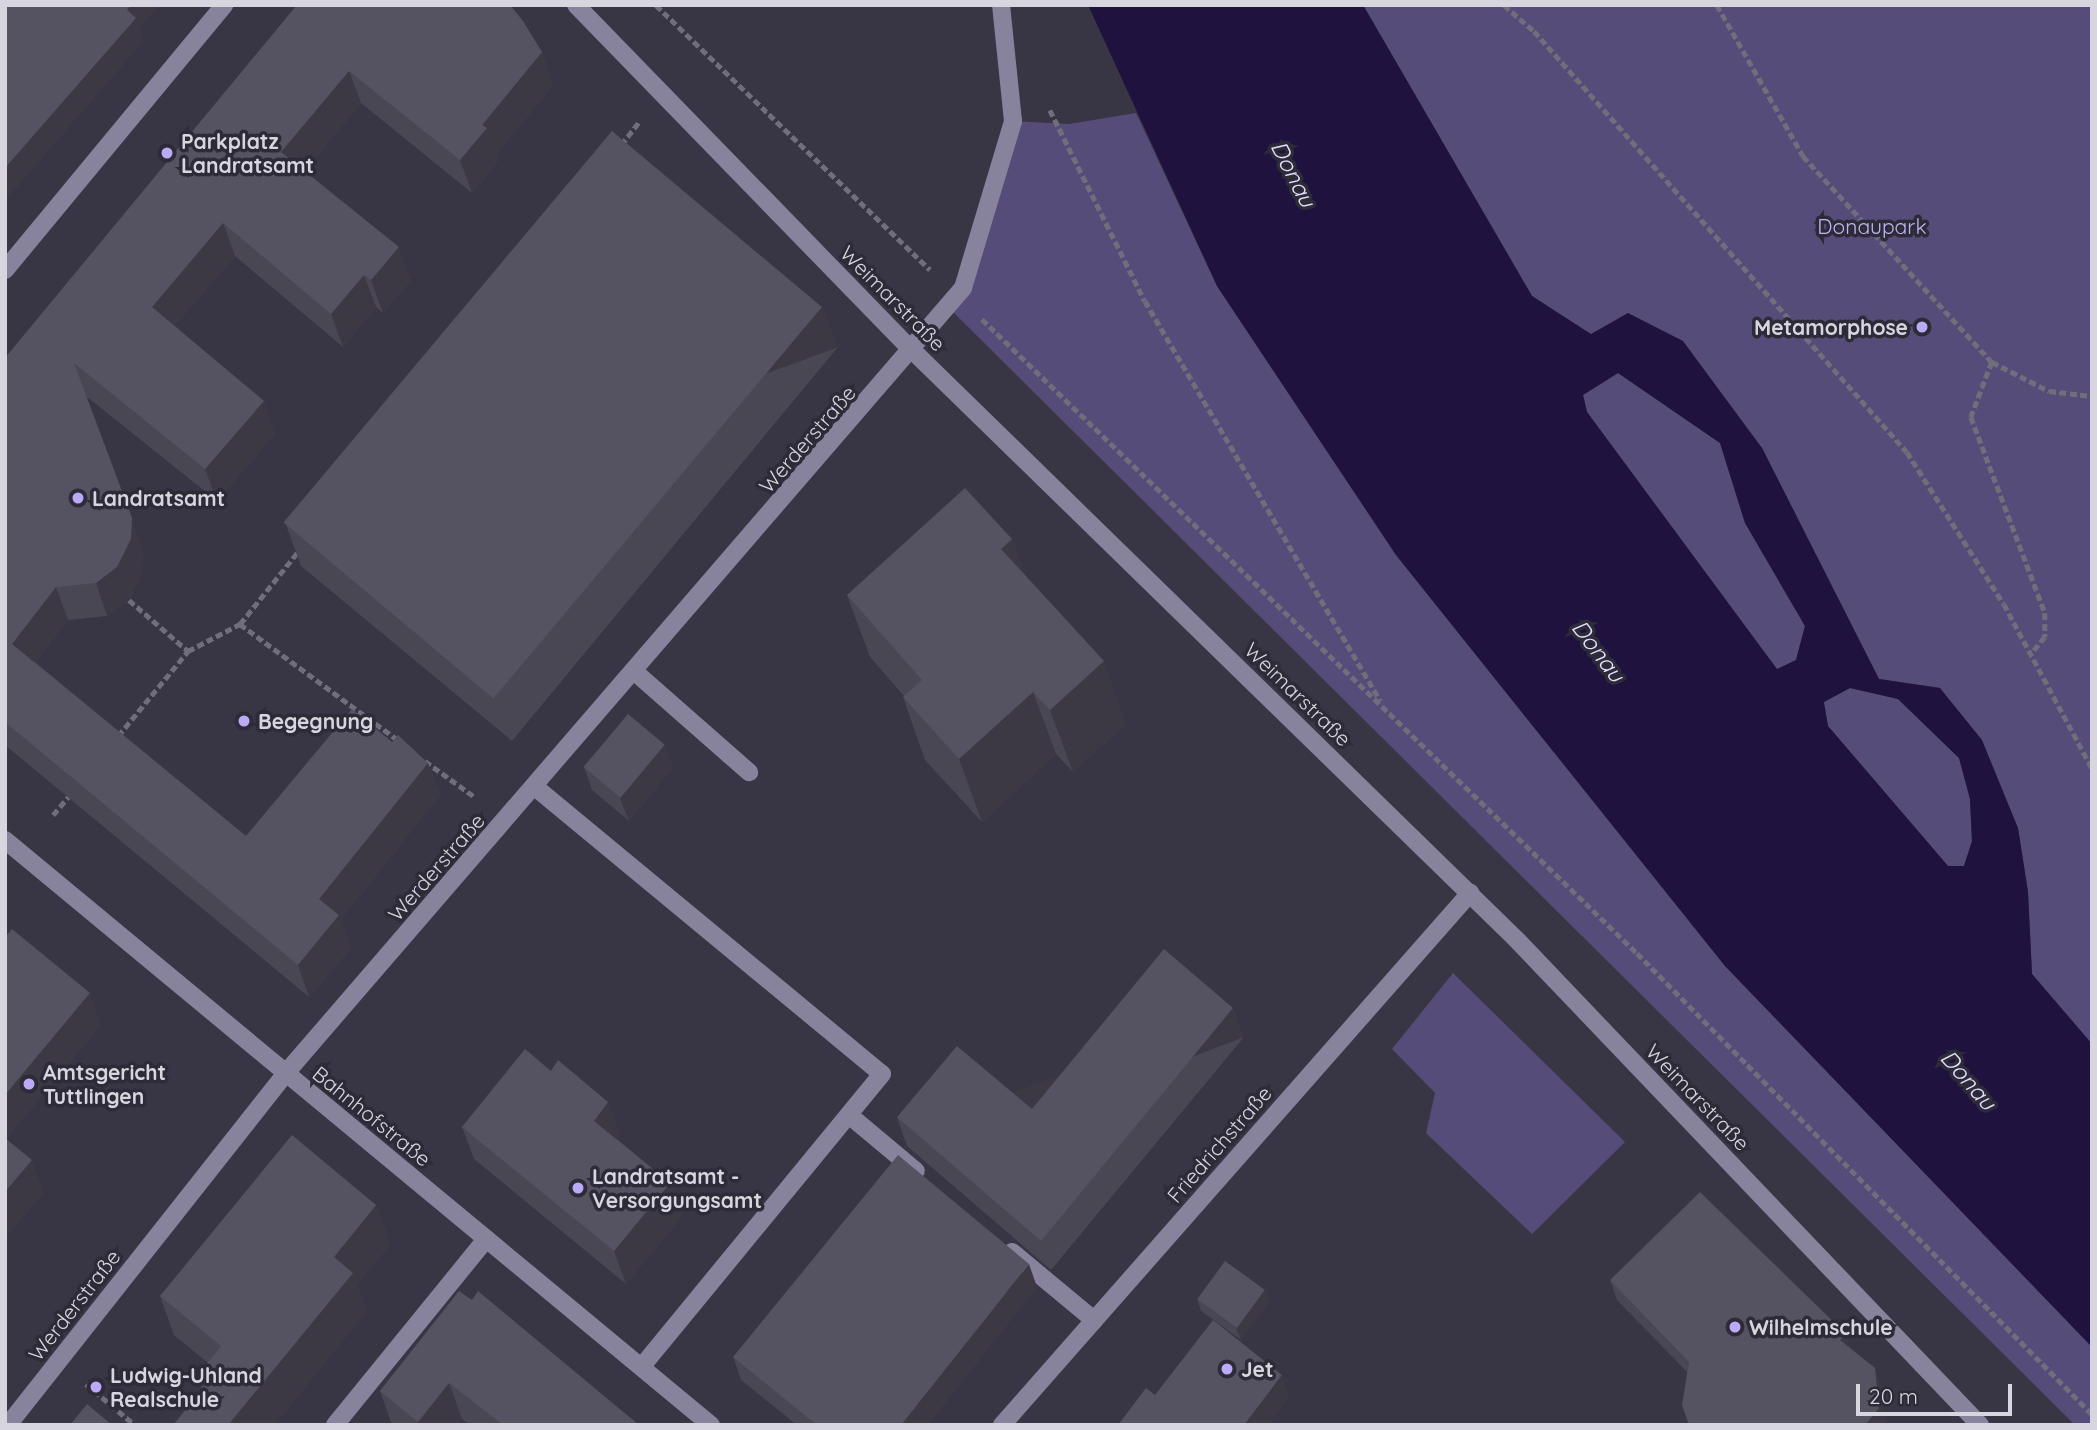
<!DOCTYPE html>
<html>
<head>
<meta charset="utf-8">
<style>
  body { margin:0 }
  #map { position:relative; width:2097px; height:1430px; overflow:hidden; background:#383544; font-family:Quicksand,sans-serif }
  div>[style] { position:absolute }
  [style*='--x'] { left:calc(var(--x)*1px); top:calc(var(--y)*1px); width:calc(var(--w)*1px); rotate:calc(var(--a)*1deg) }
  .green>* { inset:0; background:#564c7a }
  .water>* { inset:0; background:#20123e }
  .path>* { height:4.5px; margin-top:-2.25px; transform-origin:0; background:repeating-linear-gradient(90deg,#706e7a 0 7px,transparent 0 10.5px) }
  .minor>* { height:18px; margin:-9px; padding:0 9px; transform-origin:9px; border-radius:9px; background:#88839c }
  .wall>* { inset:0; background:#494754 }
  .shaded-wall>* { inset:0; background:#3c3945; transform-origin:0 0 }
  .building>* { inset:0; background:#555262; transform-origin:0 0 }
  .dots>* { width:19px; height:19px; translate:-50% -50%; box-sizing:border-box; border:4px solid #2e2b39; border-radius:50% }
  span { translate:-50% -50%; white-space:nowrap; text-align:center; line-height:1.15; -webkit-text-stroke:7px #2e2b39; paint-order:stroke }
  .poi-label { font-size:21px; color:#d7d6df; font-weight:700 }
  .left { translate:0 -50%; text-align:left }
  .right { translate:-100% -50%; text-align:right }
  .park-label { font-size:21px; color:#c1b4f3 }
  .street-label { font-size:21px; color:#d7d6df }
  .water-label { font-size:23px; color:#e4deff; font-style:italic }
  .frame { position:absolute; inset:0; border:7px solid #d7d6df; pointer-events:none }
  .scale { position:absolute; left:1856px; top:1384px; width:156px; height:32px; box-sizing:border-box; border:4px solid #d7d6df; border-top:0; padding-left:9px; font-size:21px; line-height:24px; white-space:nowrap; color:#d7d6df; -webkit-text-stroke:5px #2e2b39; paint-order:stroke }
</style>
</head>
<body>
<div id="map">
  <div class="green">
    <div style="clip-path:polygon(1363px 5px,2092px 5px,2092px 1044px,2032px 974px,2028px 892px,2018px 828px,1940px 688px,1879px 679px,1762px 448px,1532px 296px)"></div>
    <div style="clip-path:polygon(1136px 113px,1217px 286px,1396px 555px,1725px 966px,2092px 1347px,2092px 1425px,2075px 1425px,948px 307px,1013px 121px,1069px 124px)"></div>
    <div style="clip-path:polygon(1618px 373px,1720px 443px,1745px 523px,1805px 626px,1796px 660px,1777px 670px,1587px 412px,1583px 395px)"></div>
    <div style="clip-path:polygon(1850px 688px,1898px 699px,1959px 758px,1970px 799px,1972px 841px,1964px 866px,1948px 866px,1828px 726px,1823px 702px)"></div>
    <div style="clip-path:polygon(1453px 973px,1625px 1142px,1532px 1234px,1426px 1133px,1435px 1093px,1392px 1049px)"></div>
  </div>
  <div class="water">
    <div style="clip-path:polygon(evenodd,1088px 5px,1363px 5px,1532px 296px,1591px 334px,1628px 313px,1683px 341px,1762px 448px,1879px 679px,1940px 688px,1982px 740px,2018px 828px,2028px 892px,2032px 974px,2092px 1044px,2092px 1347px,1725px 966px,1396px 555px,1217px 286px,1088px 5px,1618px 373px,1720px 443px,1745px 523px,1805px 626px,1796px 660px,1777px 669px,1587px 412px,1583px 395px,1618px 373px,1088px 5px,1850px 688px,1898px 699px,1959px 758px,1970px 799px,1972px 841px,1964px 866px,1948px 866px,1828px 726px,1824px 702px,1850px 688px)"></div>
  </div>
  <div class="path">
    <div style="--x:656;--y:5;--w:381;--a:44"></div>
    <div style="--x:1504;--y:5;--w:40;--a:41"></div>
    <div style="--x:1534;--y:31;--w:562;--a:48.46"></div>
    <div style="--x:1907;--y:452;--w:180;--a:57.5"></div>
    <div style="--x:2004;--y:604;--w:186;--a:61.8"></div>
    <div style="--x:1717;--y:5;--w:174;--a:60.3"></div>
    <div style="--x:1803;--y:156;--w:280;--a:47.5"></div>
    <div style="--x:1992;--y:362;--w:59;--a:110.9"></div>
    <div style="--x:1971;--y:417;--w:210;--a:69.3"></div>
    <div style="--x:2045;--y:613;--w:24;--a:90"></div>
    <div style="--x:2045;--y:637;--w:22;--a:129"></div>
    <div style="--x:1050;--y:110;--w:213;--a:63.6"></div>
    <div style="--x:1145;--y:301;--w:464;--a:59.5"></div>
    <div style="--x:621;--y:145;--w:29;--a:-52"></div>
    <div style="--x:982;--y:319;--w:912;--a:44.07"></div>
    <div style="--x:1637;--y:953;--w:648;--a:45.38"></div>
    <div style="--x:1992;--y:362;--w:64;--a:27"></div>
    <div style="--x:2049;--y:391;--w:43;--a:6.6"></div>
    <div style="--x:129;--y:600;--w:78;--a:40.8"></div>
    <div style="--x:240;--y:624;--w:96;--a:-51.3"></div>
    <div style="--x:118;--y:736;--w:110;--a:-50.5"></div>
    <div style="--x:188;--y:651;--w:59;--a:-27.4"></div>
    <div style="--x:240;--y:624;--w:197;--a:36.3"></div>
    <div style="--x:425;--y:761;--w:62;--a:35.8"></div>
    <div style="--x:53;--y:815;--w:26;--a:-50"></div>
    <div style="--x:86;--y:1384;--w:64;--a:39.9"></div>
  </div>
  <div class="minor">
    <div style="--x:576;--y:5;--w:483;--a:45.8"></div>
    <div style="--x:913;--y:351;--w:842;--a:44.28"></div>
    <div style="--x:1516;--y:939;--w:672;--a:46.33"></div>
    <div style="--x:5;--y:270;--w:344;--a:-50.4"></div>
    <div style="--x:635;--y:672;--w:152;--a:41.3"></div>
    <div style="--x:535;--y:787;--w:450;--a:39.6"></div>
    <div style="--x:882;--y:1074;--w:379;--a:129.4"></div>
    <div style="--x:5;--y:840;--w:917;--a:39.65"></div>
    <div style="--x:849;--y:1115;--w:87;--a:39.9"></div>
    <div style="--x:1012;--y:1252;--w:107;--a:39.7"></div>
    <div style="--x:8;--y:1425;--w:447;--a:-51.7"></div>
    <div style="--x:285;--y:1074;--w:1038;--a:-49.22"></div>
    <div style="--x:963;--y:288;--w:174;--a:-73.3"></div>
    <div style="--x:1013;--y:121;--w:117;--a:-95.9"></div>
    <div style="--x:335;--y:1425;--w:240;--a:-50.9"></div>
    <div style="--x:1002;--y:1425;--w:709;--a:-48.66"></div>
  </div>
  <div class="wall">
    <div style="clip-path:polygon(297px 5px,542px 52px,553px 85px,496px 155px,498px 161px,472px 193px,361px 103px,304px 171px,411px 280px,383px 313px,376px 307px,343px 347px,235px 256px,175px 326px,275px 434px,217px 501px,86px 396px,143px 550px,142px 572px,129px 600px,107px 616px,68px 620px,35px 662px,246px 836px,392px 742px,428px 763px,440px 795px,341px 919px,351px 948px,309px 997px,5px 745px,5px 358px)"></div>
    <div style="clip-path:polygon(838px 347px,512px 741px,301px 566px,286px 525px)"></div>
    <div style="clip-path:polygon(1012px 539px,1025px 576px,1126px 724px,1073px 772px,1056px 754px,982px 822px,925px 760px,903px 697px,904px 696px,870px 657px,847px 595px)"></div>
    <div style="clip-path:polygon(584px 767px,673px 767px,629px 821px,592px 790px)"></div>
    <div style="clip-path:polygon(1244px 1037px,1051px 1270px,907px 1146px,897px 1117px,1032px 1109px)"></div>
    <div style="clip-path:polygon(551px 1071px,608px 1102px,620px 1135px,617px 1139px,670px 1183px,682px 1216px,626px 1284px,474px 1159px,462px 1127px)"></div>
    <div style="clip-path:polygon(376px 1205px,390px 1244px,357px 1285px,367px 1312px,202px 1390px,197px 1376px,208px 1363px,174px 1335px,160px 1296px)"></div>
    <div style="clip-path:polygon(1610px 1280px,1851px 1349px,1882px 1388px,1687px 1372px,1617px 1300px)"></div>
    <div style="clip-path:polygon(1037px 1287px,927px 1425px,797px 1425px,741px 1380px,733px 1357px)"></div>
    <div style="clip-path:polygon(1265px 1290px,1269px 1302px,1241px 1340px,1201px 1311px,1197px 1299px)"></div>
    <div style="clip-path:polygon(459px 1291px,639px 1425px,470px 1425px,462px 1419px,457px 1425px,392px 1425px,380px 1391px)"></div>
  </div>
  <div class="shaded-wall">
    <div style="clip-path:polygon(131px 5px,159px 5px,140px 28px,144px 41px,5px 201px,5px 168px)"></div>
    <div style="clip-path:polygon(542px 52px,553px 85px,496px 155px,498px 161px,472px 193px,460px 160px,482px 125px)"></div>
    <div style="clip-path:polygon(349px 71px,361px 103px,292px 185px,281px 152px)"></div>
    <div style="clip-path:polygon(223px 223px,235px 256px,164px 339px,152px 307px)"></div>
    <div style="clip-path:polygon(399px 247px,411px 280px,383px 313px,371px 280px)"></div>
    <div style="clip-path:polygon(364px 275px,376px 307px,343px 347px,331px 314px)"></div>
    <div style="left:823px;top:306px;width:44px;height:511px;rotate:70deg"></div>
    <div style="clip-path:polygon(264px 401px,275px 434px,217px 501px,205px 469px)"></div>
    <div style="clip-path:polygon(132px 518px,143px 550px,142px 572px,129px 600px,107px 616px,96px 583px)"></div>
    <div style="clip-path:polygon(1012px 539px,1035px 602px,1001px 549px)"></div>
    <div style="clip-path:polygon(56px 587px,68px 620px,24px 676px,12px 644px)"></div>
    <div style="clip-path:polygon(1104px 661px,1126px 724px,1073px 772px,1050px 710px)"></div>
    <div style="clip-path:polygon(1033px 692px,1056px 754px,982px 822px,959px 759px)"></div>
    <div style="clip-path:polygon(665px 745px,673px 767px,629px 821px,620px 798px)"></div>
    <div style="clip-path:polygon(428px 763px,440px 795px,341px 919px,351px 948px,309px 997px,298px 965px,319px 899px)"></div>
    <div style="clip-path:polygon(90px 993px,101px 1026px,5px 1141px,5px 1095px)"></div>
    <div style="left:1233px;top:1008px;width:31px;height:302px;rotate:69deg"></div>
    <div style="clip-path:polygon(608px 1102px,620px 1135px,606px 1153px,594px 1121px)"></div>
    <div style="clip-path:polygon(32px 1160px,44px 1193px,5px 1239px,5px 1192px)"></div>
    <div style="clip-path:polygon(670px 1183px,682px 1216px,626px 1284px,614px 1251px)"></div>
    <div style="clip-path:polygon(376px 1205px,390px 1244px,357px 1285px,367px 1312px,275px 1425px,228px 1425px,334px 1257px)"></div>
    <div style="clip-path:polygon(1029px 1264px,1037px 1287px,927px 1425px,901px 1425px)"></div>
    <div style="clip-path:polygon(1265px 1290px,1269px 1302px,1241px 1340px,1236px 1328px)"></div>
    <div style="clip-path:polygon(1846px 1334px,1853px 1354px,1840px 1340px)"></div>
    <div style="clip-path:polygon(1875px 1368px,1882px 1388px,1886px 1425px,1865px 1425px)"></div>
    <div style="clip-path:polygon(1282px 1375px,1290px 1396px,1268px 1425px,1244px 1425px)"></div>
    <div style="clip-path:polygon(449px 1383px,462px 1419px,457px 1425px,419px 1425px,418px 1422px)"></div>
  </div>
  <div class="building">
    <div style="clip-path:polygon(5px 5px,131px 5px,127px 10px,136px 18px,5px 168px)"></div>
    <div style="clip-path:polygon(297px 5px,510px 5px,523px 21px,542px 52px,482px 125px,487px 128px,460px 160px,349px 71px,281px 152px,399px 247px,371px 280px,364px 275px,331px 314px,223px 223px,152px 307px,264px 401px,205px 469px,74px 363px,132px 518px,131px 539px,117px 567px,96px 583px,56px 587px,12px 644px,246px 836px,352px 709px,392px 742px,398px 735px,428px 763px,319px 899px,339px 915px,298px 965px,5px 722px,5px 358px)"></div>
    <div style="left:612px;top:131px;width:274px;height:511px;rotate:40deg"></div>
    <div style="clip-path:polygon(965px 488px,1012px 539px,1001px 549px,1104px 661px,1050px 710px,1033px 692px,959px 759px,903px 697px,922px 680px,847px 595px)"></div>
    <div style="left:628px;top:714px;width:48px;height:69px;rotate:40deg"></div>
    <div style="clip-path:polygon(12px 929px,90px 993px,5px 1095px,5px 937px)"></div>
    <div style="clip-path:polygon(1164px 949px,1233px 1008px,1041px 1241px,897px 1117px,957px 1046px,1032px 1109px)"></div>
    <div style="clip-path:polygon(525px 1049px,551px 1071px,558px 1060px,608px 1102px,594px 1121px,670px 1183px,614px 1251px,462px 1127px)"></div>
    <div style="clip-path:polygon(292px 1135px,376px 1205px,334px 1257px,353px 1273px,228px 1425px,173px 1425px,207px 1384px,197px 1376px,221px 1346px,160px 1296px)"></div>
    <div style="clip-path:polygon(5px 1138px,32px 1160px,5px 1192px)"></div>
    <div style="clip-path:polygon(898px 1155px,1029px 1264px,901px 1425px,817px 1425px,733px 1357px)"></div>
    <div style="clip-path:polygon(1700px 1192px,1846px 1334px,1840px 1340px,1875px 1368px,1879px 1408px,1865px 1425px,1689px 1425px,1682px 1405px,1689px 1362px,1610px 1280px)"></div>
    <div style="left:1225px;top:1261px;width:49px;height:47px;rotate:36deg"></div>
    <div style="clip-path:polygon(459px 1291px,472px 1300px,478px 1291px,639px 1425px,503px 1425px,449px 1383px,418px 1422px,380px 1391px)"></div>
    <div style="clip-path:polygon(1213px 1320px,1282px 1375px,1244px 1425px,1118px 1425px,1146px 1388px,1155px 1395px)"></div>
    <div style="clip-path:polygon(87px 1404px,112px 1425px,70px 1425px)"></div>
  </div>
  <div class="dots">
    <div style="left:167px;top:153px;background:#bbaaf6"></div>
    <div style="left:1922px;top:327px;background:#bbaaf6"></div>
    <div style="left:78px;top:498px;background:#bbaaf6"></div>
    <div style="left:244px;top:721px;background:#bbaaf6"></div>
    <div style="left:29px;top:1084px;background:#bbaaf6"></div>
    <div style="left:578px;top:1188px;background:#bbaaf6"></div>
    <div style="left:1735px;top:1327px;background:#bbaaf6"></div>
    <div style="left:1227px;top:1369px;background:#bbaaf6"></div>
    <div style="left:96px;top:1387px;background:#bbaaf6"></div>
  </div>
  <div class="poi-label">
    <span class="left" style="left:181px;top:153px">Parkplatz<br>Landratsamt</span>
    <span class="right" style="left:1908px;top:327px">Metamorphose</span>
    <span class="left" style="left:92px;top:498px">Landratsamt</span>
    <span class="left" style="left:258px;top:721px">Begegnung</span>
    <span class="left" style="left:43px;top:1084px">Amtsgericht<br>Tuttlingen</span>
    <span class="left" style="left:592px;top:1188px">Landratsamt -<br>Versorgungsamt</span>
    <span class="left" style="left:1749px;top:1327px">Wilhelmschule</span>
    <span class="left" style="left:1241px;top:1369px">Jet</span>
    <span class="left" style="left:110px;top:1387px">Ludwig-Uhland<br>Realschule</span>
  </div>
  <div class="park-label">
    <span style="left:1872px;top:226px">Donaupark</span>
  </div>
  <div class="street-label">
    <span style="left:893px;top:298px;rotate:45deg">Weimarstraße</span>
    <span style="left:807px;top:439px;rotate:-49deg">Werderstraße</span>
    <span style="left:1298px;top:694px;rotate:44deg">Weimarstraße</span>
    <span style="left:436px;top:867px;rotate:-49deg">Werderstraße</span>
    <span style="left:1698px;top:1097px;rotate:46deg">Weimarstraße</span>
    <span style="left:372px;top:1116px;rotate:39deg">Bahnhofstraße</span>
    <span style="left:1219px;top:1144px;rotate:-49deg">Friedrichstraße</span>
    <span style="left:74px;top:1305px;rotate:-52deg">Werderstraße</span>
  </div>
  <div class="water-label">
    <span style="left:1293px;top:174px;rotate:63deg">Donau</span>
    <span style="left:1598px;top:651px;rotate:53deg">Donau</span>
    <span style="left:1968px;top:1080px;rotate:49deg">Donau</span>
  </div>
  <div class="frame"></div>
  <div class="scale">20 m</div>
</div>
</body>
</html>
